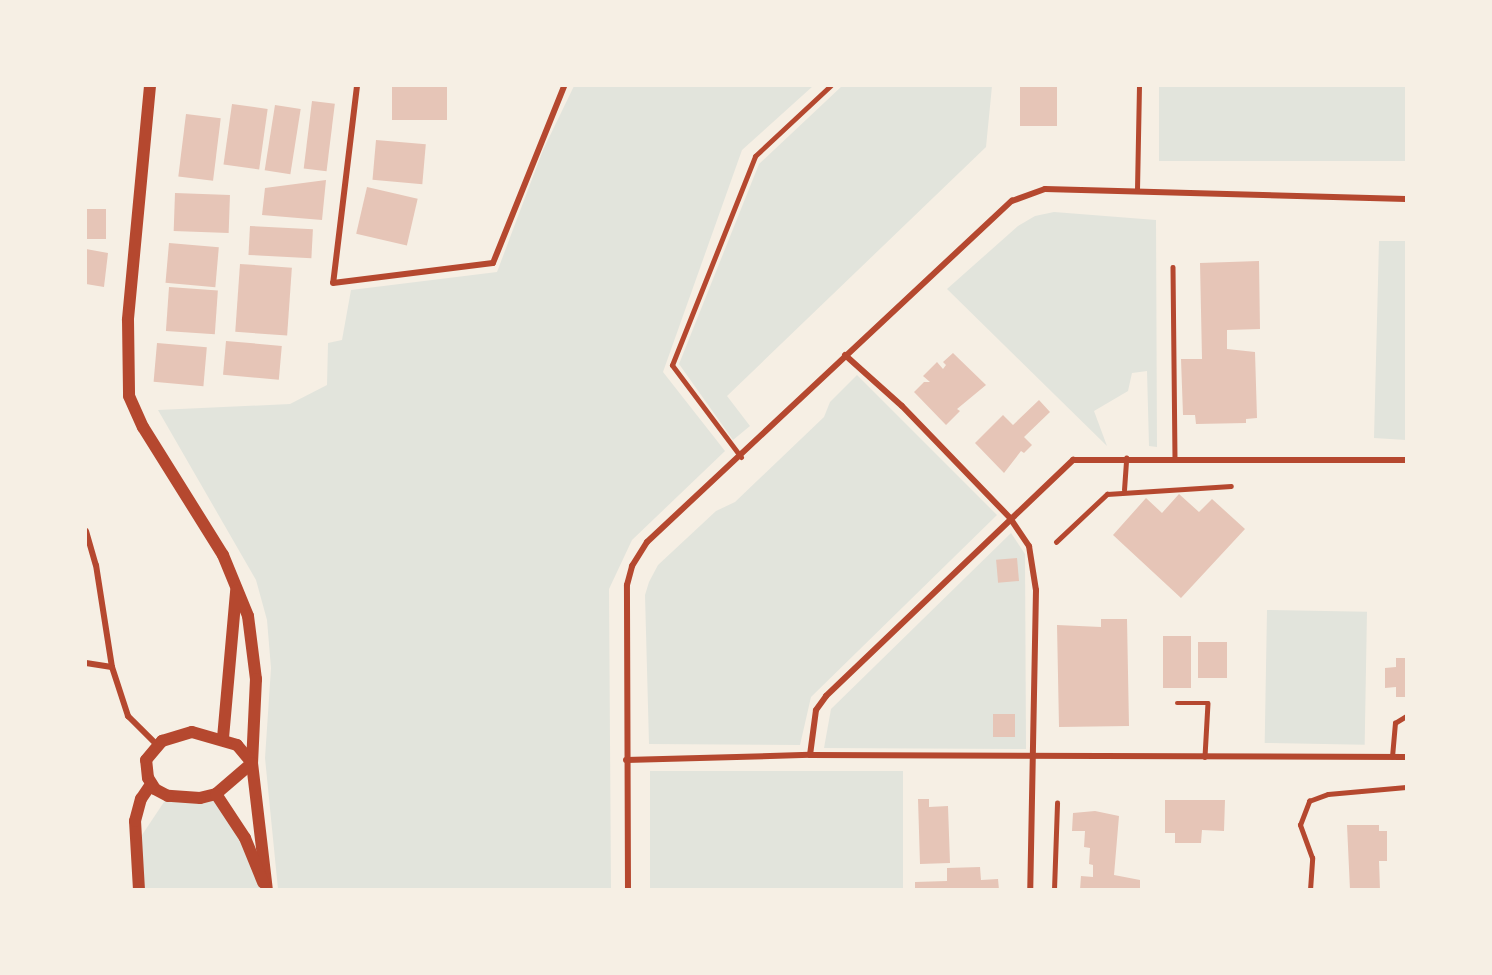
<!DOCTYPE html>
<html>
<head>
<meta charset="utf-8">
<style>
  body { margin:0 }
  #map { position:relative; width:1492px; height:975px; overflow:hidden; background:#f6efe4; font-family:Cabin,sans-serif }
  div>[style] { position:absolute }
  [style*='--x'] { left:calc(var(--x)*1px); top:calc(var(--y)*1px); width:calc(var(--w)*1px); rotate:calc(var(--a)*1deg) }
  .green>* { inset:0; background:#e2e4dc; transform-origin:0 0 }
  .building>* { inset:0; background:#e6c5b7; transform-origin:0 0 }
  .service>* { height:4.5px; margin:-2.25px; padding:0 2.25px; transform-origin:2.25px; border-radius:2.25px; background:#b5482f }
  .pedestrian>* { height:5px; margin:-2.5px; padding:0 2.5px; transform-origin:2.5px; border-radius:2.5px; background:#b5482f }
  .minor>* { height:6px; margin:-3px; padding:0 3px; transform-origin:3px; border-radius:3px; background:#b5482f }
  .secondary>* { height:12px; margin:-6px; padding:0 6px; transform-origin:6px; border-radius:6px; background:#b5482f }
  span { translate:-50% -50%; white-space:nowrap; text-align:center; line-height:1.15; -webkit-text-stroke:4.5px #f6efe4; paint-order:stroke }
  .frame { position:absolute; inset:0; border:87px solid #f6efe4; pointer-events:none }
</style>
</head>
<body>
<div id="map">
  <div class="green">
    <div style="clip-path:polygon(574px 86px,813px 86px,742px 150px,663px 372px,725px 451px,632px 540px,609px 589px,611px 889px,278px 889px,265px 758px,271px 668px,267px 620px,256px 580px,158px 410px,290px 404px,327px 385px,328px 343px,342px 340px,351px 290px,497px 272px,543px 150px)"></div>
    <div style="clip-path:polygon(842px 86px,992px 86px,986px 147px,727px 396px,750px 426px,733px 440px,679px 364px,759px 164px)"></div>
    <div style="left:1159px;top:86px;width:247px;height:75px"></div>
    <div style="clip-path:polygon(1054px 212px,1156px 220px,1157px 447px,1149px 446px,1147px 371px,1132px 373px,1128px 391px,1094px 411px,1107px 446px,947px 289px,1018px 226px,1035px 216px)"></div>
    <div style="clip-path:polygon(1379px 241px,1406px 241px,1406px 440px,1374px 438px)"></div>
    <div style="clip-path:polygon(857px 375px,997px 515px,811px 697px,800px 745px,649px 744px,645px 595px,649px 582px,658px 565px,716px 511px,735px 502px,824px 417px,830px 402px)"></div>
    <div style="clip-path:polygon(1011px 533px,1025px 554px,1026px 749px,824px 748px,831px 709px)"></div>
    <div style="left:1267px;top:610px;width:100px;height:133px;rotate:1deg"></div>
    <div style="left:903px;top:771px;width:118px;height:253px;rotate:90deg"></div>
    <div style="clip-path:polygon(216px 794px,266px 889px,139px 889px,137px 854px,142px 835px,168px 796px)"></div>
  </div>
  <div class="building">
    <div style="left:392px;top:86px;width:55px;height:34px"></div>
    <div style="left:1020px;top:86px;width:37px;height:40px"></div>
    <div style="left:312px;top:101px;width:23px;height:68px;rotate:7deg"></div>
    <div style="left:232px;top:104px;width:36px;height:61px;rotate:8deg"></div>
    <div style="left:275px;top:105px;width:26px;height:66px;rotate:9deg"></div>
    <div style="left:186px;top:114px;width:35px;height:63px;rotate:7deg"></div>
    <div style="left:376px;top:140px;width:50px;height:40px;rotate:5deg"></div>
    <div style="clip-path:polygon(326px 180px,322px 220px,262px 215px,265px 188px)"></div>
    <div style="left:367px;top:187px;width:52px;height:48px;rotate:13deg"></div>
    <div style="left:175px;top:193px;width:55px;height:38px;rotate:2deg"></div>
    <div style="left:86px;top:209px;width:20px;height:30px"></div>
    <div style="left:250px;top:226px;width:63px;height:29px;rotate:3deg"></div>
    <div style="left:169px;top:243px;width:50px;height:40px;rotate:5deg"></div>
    <div style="clip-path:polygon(86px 249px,108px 253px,104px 287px,86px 284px)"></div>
    <div style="clip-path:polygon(1259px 261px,1260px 329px,1227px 330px,1227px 349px,1255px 352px,1257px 418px,1246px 419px,1246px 423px,1196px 424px,1195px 415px,1183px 415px,1181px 359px,1202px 359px,1200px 263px)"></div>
    <div style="left:240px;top:264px;width:52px;height:68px;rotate:4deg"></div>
    <div style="left:169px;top:287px;width:49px;height:44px;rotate:4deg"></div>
    <div style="left:226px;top:341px;width:56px;height:34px;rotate:5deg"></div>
    <div style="left:157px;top:343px;width:50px;height:39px;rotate:5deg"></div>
    <div style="clip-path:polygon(953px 353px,986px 385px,957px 409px,960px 411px,946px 425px,914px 392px,924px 382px,930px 382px,923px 376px,937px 362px,943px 369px,946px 365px,943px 362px)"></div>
    <div style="clip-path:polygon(1039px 400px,1050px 412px,1024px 437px,1032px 445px,1024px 453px,1021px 451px,1004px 473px,975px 443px,1003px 415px,1013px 425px)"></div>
    <div style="clip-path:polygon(1179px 494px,1199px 512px,1212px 499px,1245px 529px,1181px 598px,1113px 535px,1146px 498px,1162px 513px)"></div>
    <div style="left:1017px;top:558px;width:23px;height:21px;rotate:85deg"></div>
    <div style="clip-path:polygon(1101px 619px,1127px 619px,1129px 726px,1059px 727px,1057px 625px,1101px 627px)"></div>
    <div style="left:1163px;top:636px;width:28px;height:52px"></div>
    <div style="left:1227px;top:642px;width:36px;height:29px;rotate:90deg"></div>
    <div style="clip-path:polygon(1396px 658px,1406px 658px,1406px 697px,1396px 697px,1396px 687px,1385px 688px,1385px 668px,1396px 667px)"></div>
    <div style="left:993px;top:714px;width:22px;height:23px"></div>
    <div style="clip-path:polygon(918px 799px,929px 799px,929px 807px,948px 806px,950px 863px,920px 864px)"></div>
    <div style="clip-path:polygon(1165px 800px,1225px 800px,1224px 831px,1202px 830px,1201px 843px,1175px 843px,1175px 833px,1165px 833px)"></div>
    <div style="clip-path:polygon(1095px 811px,1119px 816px,1114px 875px,1140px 880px,1140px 890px,1080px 890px,1081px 876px,1093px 877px,1093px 865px,1089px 864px,1090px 848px,1084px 847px,1085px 831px,1072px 831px,1073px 813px)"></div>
    <div style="clip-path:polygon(1347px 825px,1379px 825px,1379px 831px,1387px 831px,1387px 861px,1379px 861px,1380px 890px,1350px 890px)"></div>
    <div style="clip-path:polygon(980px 867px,981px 880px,998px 879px,999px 890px,915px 890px,915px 882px,947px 881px,947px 868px)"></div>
  </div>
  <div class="service">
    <div style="--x:1137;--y:190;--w:104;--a:-88.9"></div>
    <div style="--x:1173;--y:267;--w:191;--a:89.4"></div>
    <div style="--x:1124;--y:490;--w:32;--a:-86"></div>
    <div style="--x:1056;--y:542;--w:70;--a:-43.3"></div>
    <div style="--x:1107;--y:494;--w:124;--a:-3.7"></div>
    <div style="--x:1177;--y:703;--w:31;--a:0"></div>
    <div style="--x:1208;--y:703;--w:54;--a:93.2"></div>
    <div style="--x:1392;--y:757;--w:34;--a:-85"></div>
    <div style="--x:1395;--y:723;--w:13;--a:-32"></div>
    <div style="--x:1054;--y:890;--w:87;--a:-88"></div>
    <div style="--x:1310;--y:890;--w:32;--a:-86"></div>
    <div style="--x:1312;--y:858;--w:35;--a:-110"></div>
    <div style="--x:1300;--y:825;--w:26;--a:-69"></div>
    <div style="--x:1309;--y:801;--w:20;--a:-20"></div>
    <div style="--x:1328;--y:794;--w:78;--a:-5.1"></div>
  </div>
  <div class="pedestrian">
    <div style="--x:741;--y:457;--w:115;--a:-126.9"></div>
    <div style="--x:672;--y:365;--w:225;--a:-68.3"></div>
    <div style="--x:755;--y:156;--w:103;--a:-43"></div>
  </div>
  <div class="minor">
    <div style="--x:357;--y:86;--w:198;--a:96.9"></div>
    <div style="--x:333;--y:283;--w:161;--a:-7.1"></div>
    <div style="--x:493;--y:263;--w:191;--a:-68.1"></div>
    <div style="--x:845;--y:355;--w:76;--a:41.8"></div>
    <div style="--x:902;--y:406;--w:156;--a:46"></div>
    <div style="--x:1010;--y:518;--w:34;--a:56"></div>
    <div style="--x:1029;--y:546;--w:45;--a:81"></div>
    <div style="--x:1036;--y:590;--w:300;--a:91.1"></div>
    <div style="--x:86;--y:531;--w:35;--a:74"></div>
    <div style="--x:96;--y:565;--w:103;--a:81.1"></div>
    <div style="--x:112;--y:667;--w:52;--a:71.9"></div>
    <div style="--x:128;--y:716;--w:41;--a:45"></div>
    <div style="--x:86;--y:663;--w:26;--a:9"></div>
    <div style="--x:810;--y:755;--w:45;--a:-82.4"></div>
    <div style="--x:816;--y:710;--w:17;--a:-54"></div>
    <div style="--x:826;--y:696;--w:342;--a:-43.7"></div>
    <div style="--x:1073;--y:460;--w:333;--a:0"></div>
    <div style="--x:626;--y:760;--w:184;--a:-1.6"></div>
    <div style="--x:810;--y:755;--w:596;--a:0.19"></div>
    <div style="--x:628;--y:890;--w:305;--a:-90.2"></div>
    <div style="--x:627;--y:585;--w:20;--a:-75"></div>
    <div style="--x:632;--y:566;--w:28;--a:-58"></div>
    <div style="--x:647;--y:542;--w:500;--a:-43.1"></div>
    <div style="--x:1012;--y:201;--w:35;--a:-20"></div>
    <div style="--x:1045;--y:189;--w:361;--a:1.6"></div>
  </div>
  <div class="secondary">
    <div style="--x:150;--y:86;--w:235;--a:95.4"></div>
    <div style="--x:128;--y:320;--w:76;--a:89.2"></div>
    <div style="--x:129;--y:396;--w:34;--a:66"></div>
    <div style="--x:143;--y:427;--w:151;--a:58"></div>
    <div style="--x:223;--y:555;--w:66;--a:67.7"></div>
    <div style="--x:248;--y:616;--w:64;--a:82.8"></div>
    <div style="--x:256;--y:679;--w:84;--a:92.7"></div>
    <div style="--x:252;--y:763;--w:128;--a:83.3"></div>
    <div style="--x:192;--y:732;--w:47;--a:16.1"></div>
    <div style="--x:237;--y:745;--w:23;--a:50"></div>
    <div style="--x:252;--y:763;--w:48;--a:139.3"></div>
    <div style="--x:216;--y:794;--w:16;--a:166"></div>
    <div style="--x:200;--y:798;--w:32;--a:-176"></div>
    <div style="--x:168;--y:796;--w:15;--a:-152"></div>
    <div style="--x:155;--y:789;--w:13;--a:-122"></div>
    <div style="--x:148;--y:778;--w:18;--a:-96"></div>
    <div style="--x:146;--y:760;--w:25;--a:-50"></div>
    <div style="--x:162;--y:741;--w:31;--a:-17"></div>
    <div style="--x:223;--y:738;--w:148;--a:-84.9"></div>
    <div style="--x:216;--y:794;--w:53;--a:56.6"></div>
    <div style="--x:245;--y:838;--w:48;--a:67.8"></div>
    <div style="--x:139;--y:890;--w:69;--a:-93.3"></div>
    <div style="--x:135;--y:821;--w:23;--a:-75"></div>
    <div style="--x:141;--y:799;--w:18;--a:-56"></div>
  </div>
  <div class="frame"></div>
</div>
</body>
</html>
